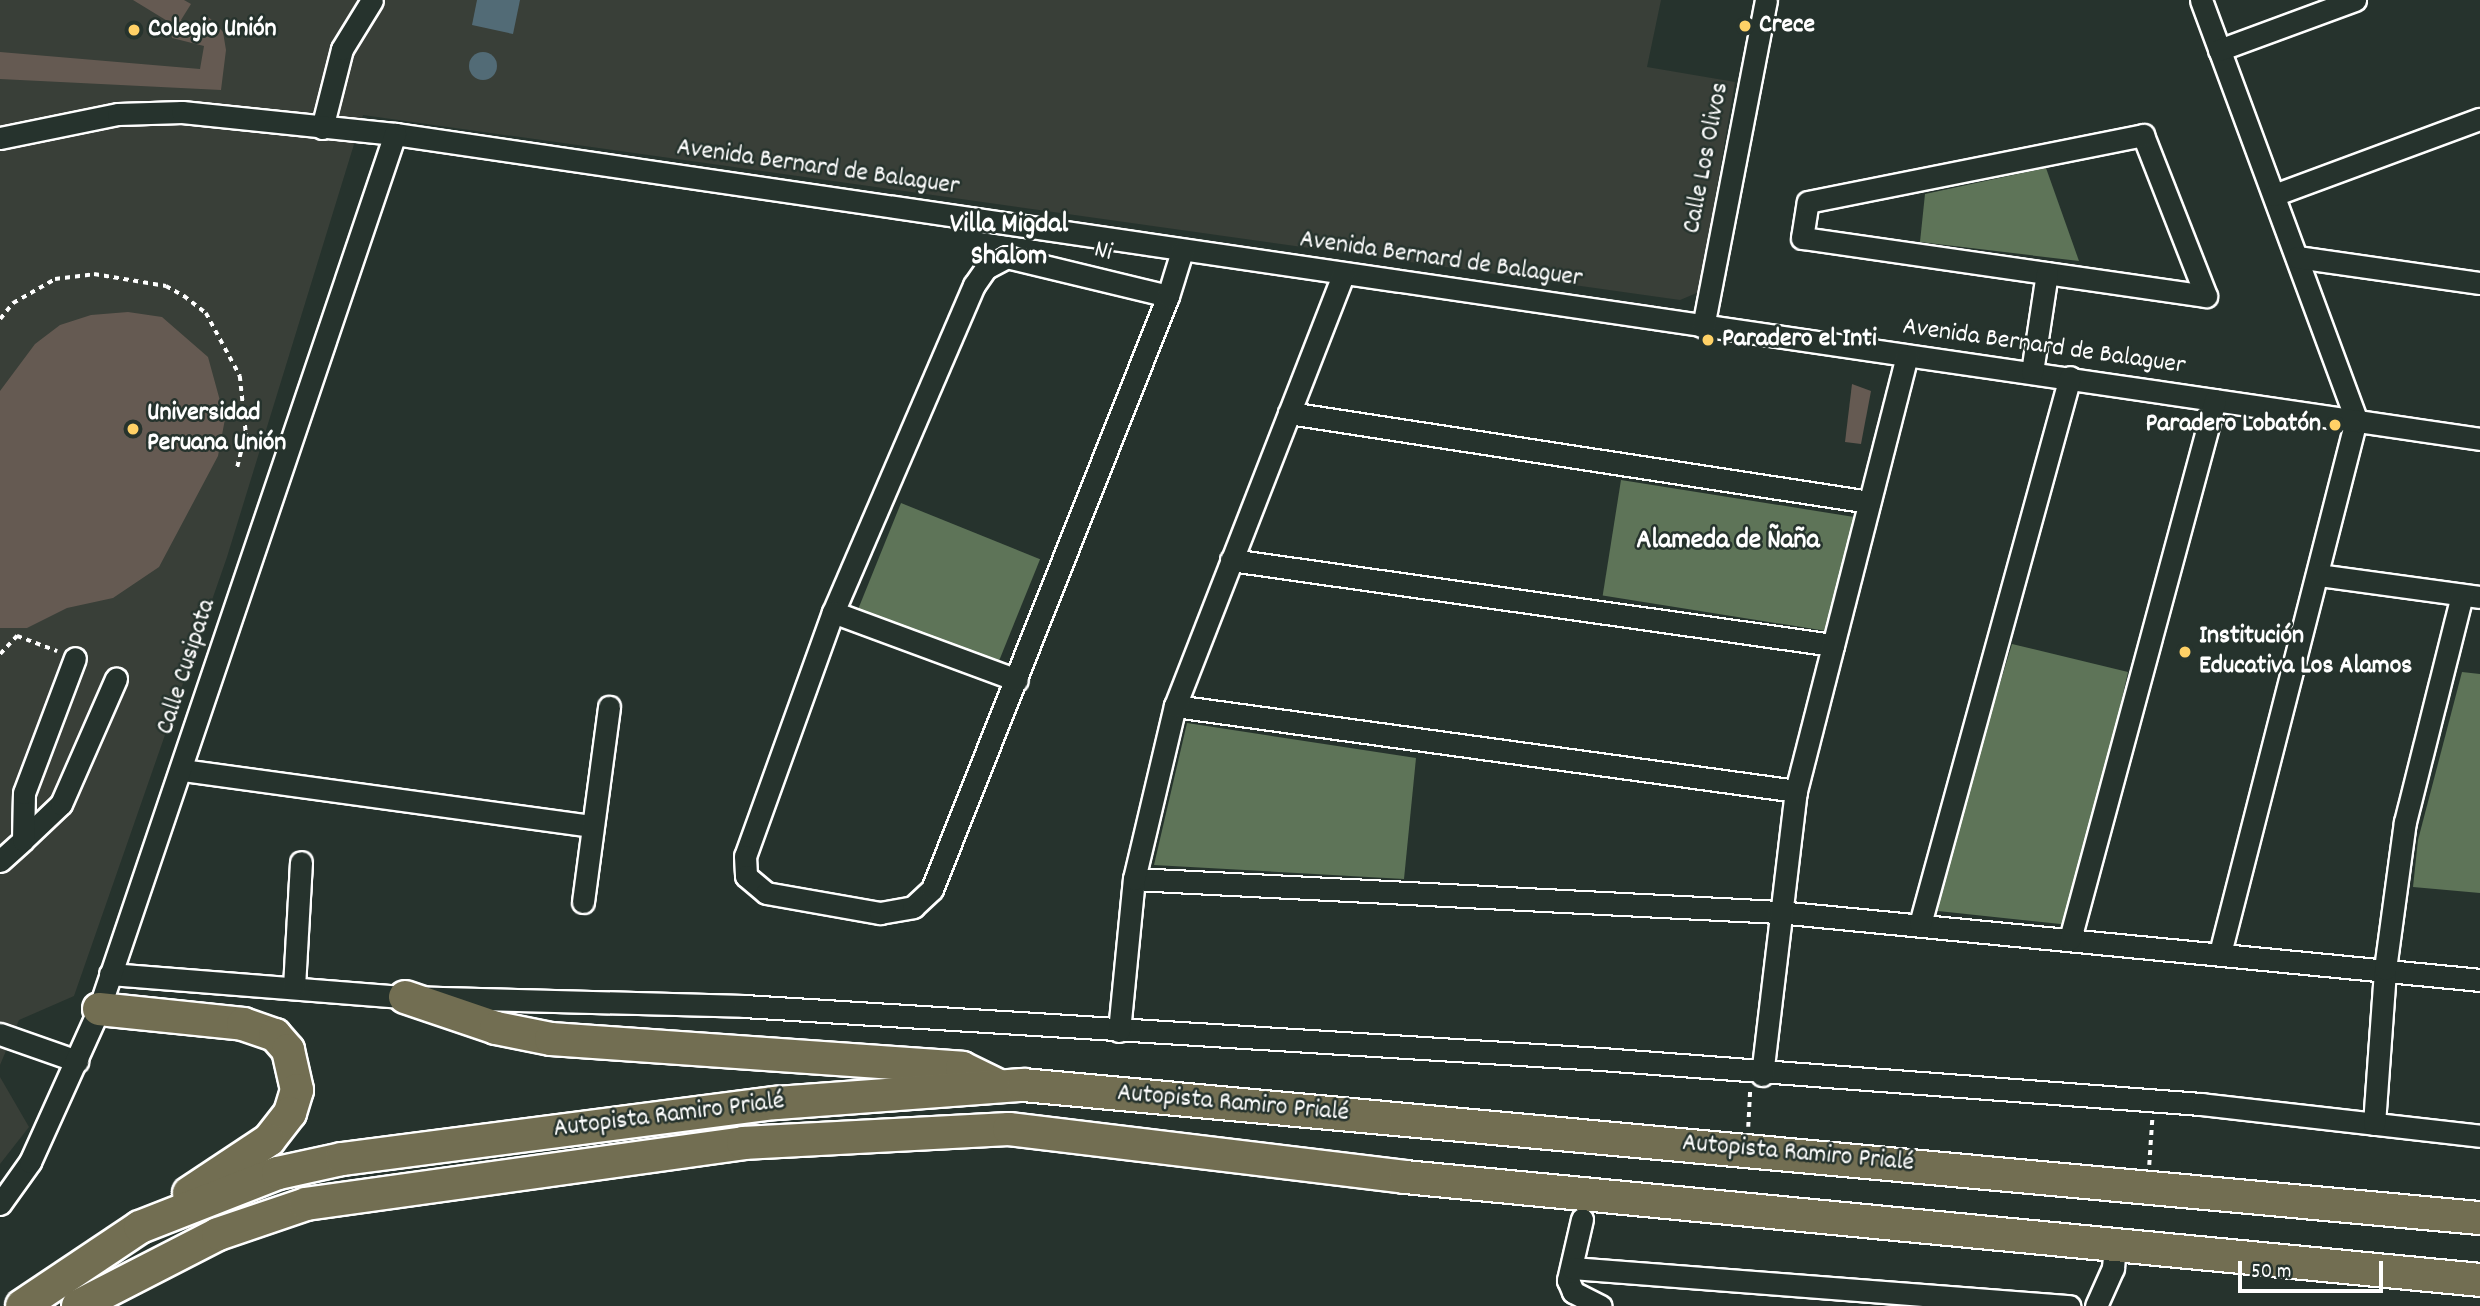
<!DOCTYPE html>
<html>
<head>
<meta charset="utf-8">
<style>
  body { margin:0 }
  #map { position:relative; width:2480px; height:1306px; overflow:hidden; background:#26332d; font-family:Dekko,sans-serif }
  div>[style] { position:absolute }
  [style*='--x'] { left:calc(var(--x)*1px); top:calc(var(--y)*1px); width:calc(var(--w)*1px); rotate:calc(var(--a)*1deg) }
  .built>* { inset:0; background:#393f38 }
  .green>* { inset:0; background:#5e7458; transform-origin:0 0 }
  .water>* { inset:0; background:#526b76 }
  .round { border-radius:50% }
  .building>* { inset:0; background:#655a52 }
  .path>* { height:3.5px; margin-top:-1.75px; transform-origin:0; background:repeating-linear-gradient(90deg,#fff 0 5px,transparent 0 10px) }
  .roads { filter:drop-shadow(2px 0 #fff) drop-shadow(-2px 0 #fff) drop-shadow(0 2px #fff) drop-shadow(0 -2px #fff) }
  .minor>* { height:21px; margin:-10.5px; padding:0 10.5px; transform-origin:10.5px; border-radius:10.5px; background:#26332d }
  .highway>* { height:32px; margin:-16px; padding:0 16px; transform-origin:16px; border-radius:16px; background:#726e52 }
  .dots>* { width:19px; height:19px; translate:-50% -50%; box-sizing:border-box; border:4px solid #26332d; border-radius:50% }
  span { translate:-50% -50%; white-space:nowrap; text-align:center; line-height:1.15; -webkit-text-stroke:5px #26332d; paint-order:stroke }
  .poi-label { font-size:26px; color:#fff; font-weight:700 }
  .left { translate:0 -50%; text-align:left }
  .right { translate:-100% -50%; text-align:right }
  .street-label { font-size:26px; color:#fff }
  .neighbourhood-label { font-size:28px; color:#fff; font-weight:700 }
  .scale { position:absolute; left:2238px; top:1261px; width:145px; height:32px; box-sizing:border-box; border:4px solid #fff; border-top:0; padding-left:9px; font-size:21px; line-height:24px; white-space:nowrap; color:#fff; -webkit-text-stroke:5px #26332d; paint-order:stroke }
</style>
</head>
<body>
<div id="map">
  <div class="built">
    <div style="clip-path:polygon(0 0,1661px 0,1647px 67px,1735px 82px,1699px 292px,1680px 300px,363px 115px,227px 557px,74px 996px,19px 1020px,0 1065px)"></div>
    <div style="clip-path:polygon(0 1077px,29px 1127px,0 1164px)"></div>
  </div>
  <div class="green">
    <div style="clip-path:polygon(2046px 168px,2079px 261px,1920px 242px,1925px 194px)"></div>
    <div style="left:1621px;top:480px;width:236px;height:117px;rotate:9deg"></div>
    <div style="left:901px;top:503px;width:150px;height:114px;rotate:22deg"></div>
    <div style="clip-path:polygon(2012px 644px,2128px 672px,2070px 925px,1938px 911px,1942px 874px)"></div>
    <div style="clip-path:polygon(2462px 672px,2480px 674px,2480px 893px,2413px 887px,2418px 840px)"></div>
    <div style="clip-path:polygon(1187px 723px,1416px 758px,1404px 879px,1154px 865px)"></div>
  </div>
  <div class="water">
    <div style="clip-path:polygon(477px 0,520px 0,513px 34px,472px 25px)"></div>
    <div class="round" style="left:469px;top:52px;width:28px;height:28px"></div>
  </div>
  <div class="building">
    <div style="clip-path:polygon(133px 0,184px 0,191px 4px,181px 20px,196px 32px,206px 15px,214px 22px,223px 32px,226px 50px,221px 90px,0 79px,0 52px,200px 69px,204px 46px,172px 38px,169px 22px)"></div>
    <div style="clip-path:polygon(128px 312px,162px 317px,208px 357px,225px 419px,218px 456px,159px 567px,113px 598px,67px 608px,27px 628px,0 628px,0 391px,35px 344px,60px 325px,91px 315px)"></div>
    <div style="clip-path:polygon(1852px 384px,1871px 391px,1861px 444px,1845px 442px)"></div>
  </div>
  <div class="path">
    <div style="--x:0;--y:319;--w:21;--a:-51"></div>
    <div style="--x:13;--y:303;--w:48;--a:-29.7"></div>
    <div style="--x:55;--y:279;--w:39;--a:-7"></div>
    <div style="--x:94;--y:274;--w:73;--a:9.5"></div>
    <div style="--x:166;--y:286;--w:21;--a:29"></div>
    <div style="--x:184;--y:296;--w:28;--a:38"></div>
    <div style="--x:206;--y:313;--w:72;--a:61.6"></div>
    <div style="--x:240;--y:376;--w:57;--a:84"></div>
    <div style="--x:246;--y:433;--w:36;--a:104"></div>
    <div style="--x:0;--y:654;--w:25;--a:-47"></div>
    <div style="--x:17;--y:636;--w:43;--a:20.6"></div>
    <div style="--x:1748;--y:1127;--w:37;--a:-87"></div>
    <div style="--x:2149;--y:1165;--w:45;--a:-86.2"></div>
  </div>
  <div class="roads">
    <div class="minor">
      <div style="--x:2201;--y:0;--w:448;--a:69.7"></div>
      <div style="--x:2356;--y:420;--w:550;--a:104.31"></div>
      <div style="--x:2219;--y:50;--w:145;--a:-20.2"></div>
      <div style="--x:322;--y:128;--w:81;--a:-75.8"></div>
      <div style="--x:342;--y:49;--w:57;--a:-58.5"></div>
      <div style="--x:2143;--y:135;--w:173;--a:68.6"></div>
      <div style="--x:2206;--y:296;--w:408;--a:-171.8"></div>
      <div style="--x:1802;--y:238;--w:36;--a:-81"></div>
      <div style="--x:1808;--y:202;--w:342;--a:-11.3"></div>
      <div style="--x:0;--y:138;--w:120;--a:-11.5"></div>
      <div style="--x:118;--y:114;--w:64;--a:-1.8"></div>
      <div style="--x:182;--y:112;--w:214;--a:5.9"></div>
      <div style="--x:395;--y:134;--w:2107;--a:8.32"></div>
      <div style="--x:2274;--y:195;--w:220;--a:-20.3"></div>
      <div style="--x:2297;--y:257;--w:185;--a:8.1"></div>
      <div style="--x:1168;--y:296;--w:166;--a:-166.4"></div>
      <div style="--x:1007;--y:257;--w:24;--a:152"></div>
      <div style="--x:986;--y:268;--w:21;--a:125"></div>
      <div style="--x:974;--y:285;--w:356;--a:113.3"></div>
      <div style="--x:833;--y:612;--w:259;--a:109.8"></div>
      <div style="--x:745;--y:856;--w:20;--a:87"></div>
      <div style="--x:746;--y:876;--w:26;--a:40"></div>
      <div style="--x:766;--y:893;--w:116;--a:10"></div>
      <div style="--x:880;--y:913;--w:34;--a:-10"></div>
      <div style="--x:913;--y:907;--w:26;--a:-43"></div>
      <div style="--x:932;--y:889;--w:638;--a:-68.3"></div>
      <div style="--x:1168;--y:296;--w:47;--a:-72.7"></div>
      <div style="--x:1703;--y:327;--w:333;--a:-79.1"></div>
      <div style="--x:2032;--y:372;--w:100;--a:-81.4"></div>
      <div style="--x:1289;--y:413;--w:587;--a:8.72"></div>
      <div style="--x:1231;--y:560;--w:608;--a:8.04"></div>
      <div style="--x:2319;--y:575;--w:162;--a:7.8"></div>
      <div style="--x:833;--y:612;--w:196;--a:20.3"></div>
      <div style="--x:1175;--y:706;--w:627;--a:7.79"></div>
      <div style="--x:183;--y:770;--w:412;--a:7.8"></div>
      <div style="--x:23;--y:840;--w:52;--a:-43.5"></div>
      <div style="--x:61;--y:804;--w:137;--a:-66.3"></div>
      <div style="--x:0;--y:861;--w:31;--a:-42"></div>
      <div style="--x:23;--y:840;--w:47;--a:-88.8"></div>
      <div style="--x:24;--y:793;--w:144;--a:-69.3"></div>
      <div style="--x:1134;--y:879;--w:645;--a:2.93"></div>
      <div style="--x:1778;--y:912;--w:705;--a:5.53"></div>
      <div style="--x:583;--y:902;--w:197;--a:-82.4"></div>
      <div style="--x:1920;--y:924;--w:567;--a:-74.67"></div>
      <div style="--x:2070;--y:939;--w:558;--a:-74.94"></div>
      <div style="--x:110;--y:974;--w:296;--a:4.5"></div>
      <div style="--x:405;--y:997;--w:339;--a:1.5"></div>
      <div style="--x:744;--y:1006;--w:859;--a:3.54"></div>
      <div style="--x:1601;--y:1059;--w:602;--a:4.29"></div>
      <div style="--x:2201;--y:1104;--w:281;--a:6.5"></div>
      <div style="--x:294;--y:987;--w:125;--a:-86.8"></div>
      <div style="--x:1119;--y:1031;--w:153;--a:-84.4"></div>
      <div style="--x:1134;--y:879;--w:178;--a:-76.7"></div>
      <div style="--x:1175;--y:706;--w:464;--a:-68.7"></div>
      <div style="--x:0;--y:1034;--w:82;--a:19.3"></div>
      <div style="--x:1762;--y:1075;--w:286;--a:-83.2"></div>
      <div style="--x:1796;--y:791;--w:449;--a:-75.7"></div>
      <div style="--x:2374;--y:1124;--w:155;--a:-85.9"></div>
      <div style="--x:2385;--y:969;--w:148;--a:-82.3"></div>
      <div style="--x:2405;--y:822;--w:234;--a:-75.9"></div>
      <div style="--x:0;--y:1204;--w:52;--a:-54.5"></div>
      <div style="--x:30;--y:1162;--w:168;--a:-65.7"></div>
      <div style="--x:99;--y:1009;--w:924;--a:-71.31"></div>
      <div style="--x:1582;--y:1219;--w:63;--a:102.9"></div>
      <div style="--x:1568;--y:1280;--w:13;--a:67"></div>
      <div style="--x:1573;--y:1292;--w:31;--a:27"></div>
      <div style="--x:1572;--y:1268;--w:499;--a:4.4"></div>
      <div style="--x:2096;--y:1306;--w:42;--a:-65.9"></div>
      <div style="--x:2113;--y:1268;--w:23;--a:-85"></div>
    </div>
    <div class="highway">
      <div style="--x:405;--y:997;--w:96;--a:18.8"></div>
      <div style="--x:496;--y:1028;--w:56;--a:11.3"></div>
      <div style="--x:551;--y:1039;--w:412;--a:4"></div>
      <div style="--x:962;--y:1068;--w:41;--a:25.9"></div>
      <div style="--x:99;--y:1009;--w:145;--a:5.9"></div>
      <div style="--x:243;--y:1024;--w:34;--a:19"></div>
      <div style="--x:275;--y:1035;--w:20;--a:49"></div>
      <div style="--x:288;--y:1050;--w:41;--a:77.3"></div>
      <div style="--x:297;--y:1090;--w:24;--a:107"></div>
      <div style="--x:290;--y:1113;--w:34;--a:128"></div>
      <div style="--x:269;--y:1140;--w:96;--a:146.5"></div>
      <div style="--x:22;--y:1306;--w:142;--a:-33.8"></div>
      <div style="--x:140;--y:1227;--w:148;--a:-21.4"></div>
      <div style="--x:278;--y:1173;--w:66;--a:-12.3"></div>
      <div style="--x:342;--y:1159;--w:438;--a:-7.4"></div>
      <div style="--x:776;--y:1103;--w:248;--a:-4.2"></div>
      <div style="--x:1023;--y:1085;--w:1463;--a:5.22"></div>
      <div style="--x:78;--y:1306;--w:157;--a:-27.2"></div>
      <div style="--x:218;--y:1234;--w:93;--a:-18.8"></div>
      <div style="--x:306;--y:1204;--w:441;--a:-7.9"></div>
      <div style="--x:743;--y:1143;--w:266;--a:-3"></div>
      <div style="--x:1009;--y:1129;--w:399;--a:6.9"></div>
      <div style="--x:1405;--y:1177;--w:1080;--a:5.47"></div>
    </div>
  </div>
  <div class="dots">
    <div style="left:1745px;top:26px;background:#ffd166"></div>
    <div style="left:134px;top:30px;background:#ffd166"></div>
    <div style="left:1708px;top:340px;background:#ffd166"></div>
    <div style="left:2335px;top:425px;background:#ffd166"></div>
    <div style="left:133px;top:429px;background:#ffd166"></div>
    <div style="left:2185px;top:652px;background:#ffd166"></div>
  </div>
  <div class="poi-label">
    <span class="left" style="left:1759px;top:26px">Crece</span>
    <span class="left" style="left:148px;top:30px">Colegio Unión</span>
    <span class="left" style="left:1722px;top:340px">Paradero el Inti</span>
    <span class="left" style="left:147px;top:429px">Universidad<br>Peruana Unión</span>
    <span class="right" style="left:2321px;top:425px">Paradero Lobatón</span>
    <span class="left" style="left:2199px;top:652px">Institución<br>Educativa Los Alamos</span>
  </div>
  <div class="street-label">
    <span style="left:1707px;top:158px;rotate:-79deg">Calle Los Olivos</span>
    <span style="left:818px;top:168px;rotate:8deg">Avenida Bernard de Balaguer</span>
    <span style="left:1103px;top:252px;rotate:14deg">Ni</span>
    <span style="left:1441px;top:260px;rotate:8deg">Avenida Bernard de Balaguer</span>
    <span style="left:2044px;top:347px;rotate:8deg">Avenida Bernard de Balaguer</span>
    <span style="left:187px;top:667px;rotate:-72deg">Calle Cusipata</span>
    <span style="left:1233px;top:1104px;rotate:5deg">Autopista Ramiro Prialé</span>
    <span style="left:669px;top:1116px;rotate:-7deg">Autopista Ramiro Prialé</span>
    <span style="left:1798px;top:1154px;rotate:5deg">Autopista Ramiro Prialé</span>
  </div>
  <div class="neighbourhood-label">
    <span style="left:1009px;top:242px">Villa Migdal<br>Shalom</span>
    <span style="left:1728px;top:542px">Alameda de Ñaña</span>
  </div>
  <div class="scale">50 m</div>
</div>
</body>
</html>
